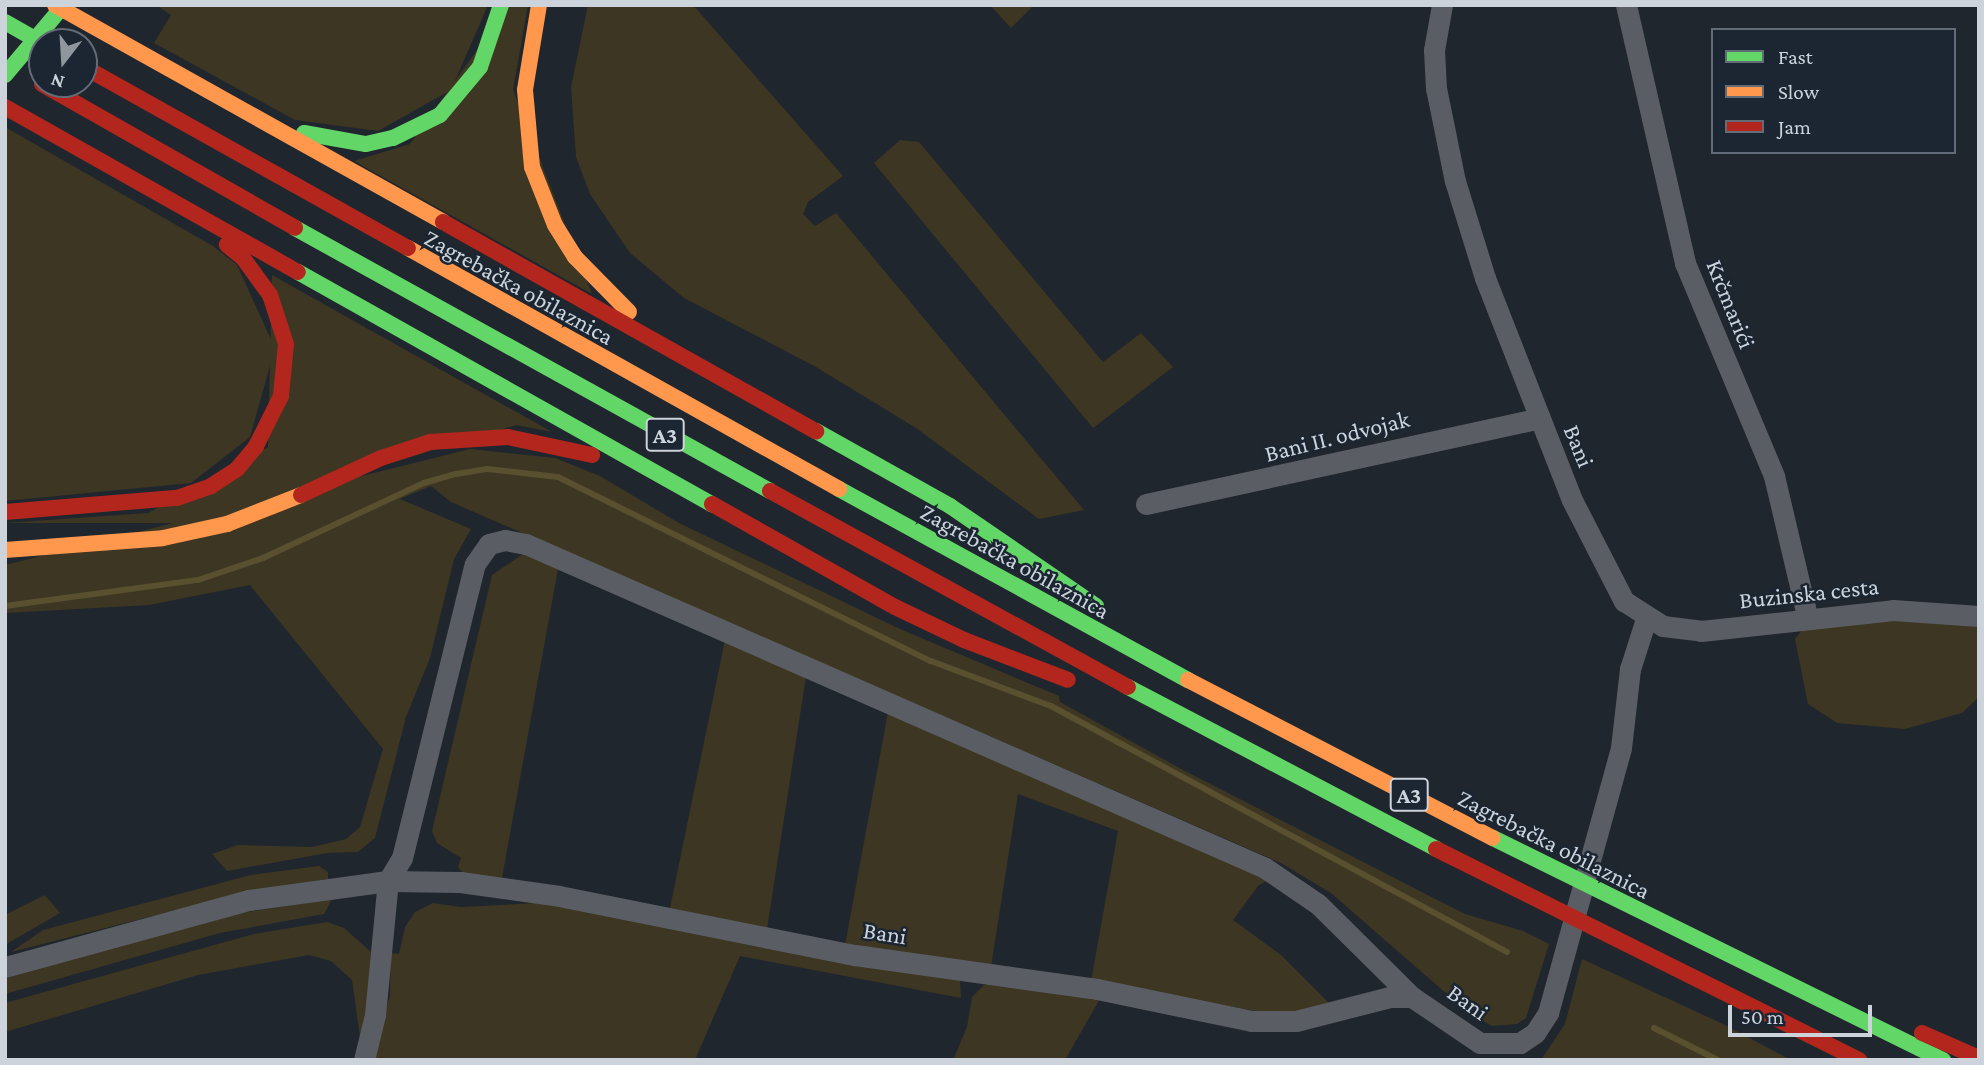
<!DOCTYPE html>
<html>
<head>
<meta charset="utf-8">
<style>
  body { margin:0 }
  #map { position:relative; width:1984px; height:1065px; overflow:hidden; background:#20262d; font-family:"Crimson Pro",serif }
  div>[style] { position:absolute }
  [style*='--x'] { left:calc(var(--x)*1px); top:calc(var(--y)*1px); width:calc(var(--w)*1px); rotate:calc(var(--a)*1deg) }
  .green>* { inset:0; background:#3d3622 }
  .stream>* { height:6px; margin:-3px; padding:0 3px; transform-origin:3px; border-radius:3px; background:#595030 }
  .street>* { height:21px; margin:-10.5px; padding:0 10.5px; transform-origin:10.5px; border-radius:10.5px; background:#5a5e64 }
  .fast>* { height:16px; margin:-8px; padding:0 8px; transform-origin:8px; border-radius:8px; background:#63d668 }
  .slow>* { height:16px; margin:-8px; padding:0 8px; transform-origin:8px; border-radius:8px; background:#ff974d }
  .jam>* { height:16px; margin:-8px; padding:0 8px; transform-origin:8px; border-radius:8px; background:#b3261e }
  span { translate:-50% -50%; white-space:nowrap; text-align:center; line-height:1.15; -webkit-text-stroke:5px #1b2632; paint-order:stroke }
  .shield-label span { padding:2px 5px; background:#1b2632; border:2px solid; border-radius:5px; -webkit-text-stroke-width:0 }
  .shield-label { font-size:23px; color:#ccd3db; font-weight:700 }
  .street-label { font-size:24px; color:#ccd3db }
  .frame { position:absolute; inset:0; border:7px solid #ccd3db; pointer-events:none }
  .legend { position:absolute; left:1711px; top:28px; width:245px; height:126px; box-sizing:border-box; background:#1b2632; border:2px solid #626b76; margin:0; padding:9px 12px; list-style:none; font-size:21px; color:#ccd3db }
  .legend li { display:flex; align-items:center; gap:14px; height:35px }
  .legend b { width:35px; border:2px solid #626b76 }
  .north { position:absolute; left:28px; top:28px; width:70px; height:70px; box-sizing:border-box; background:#1b2632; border:2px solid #626b76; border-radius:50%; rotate:197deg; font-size:19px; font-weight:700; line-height:28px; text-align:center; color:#ccd3db }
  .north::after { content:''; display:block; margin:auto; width:24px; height:32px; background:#90969e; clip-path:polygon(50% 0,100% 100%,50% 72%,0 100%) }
  .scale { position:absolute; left:1728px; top:1005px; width:144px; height:32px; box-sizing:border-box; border:4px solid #ccd3db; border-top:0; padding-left:9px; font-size:21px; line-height:24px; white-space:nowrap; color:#ccd3db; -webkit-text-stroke:5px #1b2632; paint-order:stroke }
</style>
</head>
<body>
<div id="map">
  <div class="green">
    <div style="clip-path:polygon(156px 5px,488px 5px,451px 90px,378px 131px,295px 120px,154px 43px,171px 15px)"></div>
    <div style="clip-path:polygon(509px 5px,528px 5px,513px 90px,592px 294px,354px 161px,410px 144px)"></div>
    <div style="clip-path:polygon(588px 5px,693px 5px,843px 176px,808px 202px,803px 214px,815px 226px,836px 213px,1084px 510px,1039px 519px,916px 428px,816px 367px,684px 298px,630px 253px,590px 194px,576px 157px,571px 87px)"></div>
    <div style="clip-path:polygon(990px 5px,1034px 5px,1011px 28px)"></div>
    <div style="clip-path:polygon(5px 127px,213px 246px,237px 265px,275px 348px,250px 437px,191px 483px,5px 501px)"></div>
    <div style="clip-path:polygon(900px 140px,919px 142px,1103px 362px,1141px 333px,1173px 367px,1093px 428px,874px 163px)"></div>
    <div style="clip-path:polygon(272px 275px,552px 432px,516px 425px,195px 523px,5px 523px,148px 513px,268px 447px)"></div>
    <div style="clip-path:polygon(470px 449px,555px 458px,600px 476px,679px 523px,900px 629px,1059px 696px,1060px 702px,1185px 771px,1465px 914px,1523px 931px,1549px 944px,1526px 1018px,1517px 1024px,1492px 1026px,1471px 1015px,1331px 893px,1281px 863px,451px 502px,431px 486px,400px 499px,471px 529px,454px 559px,430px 658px,406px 717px,375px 838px,358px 852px,327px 853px,227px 871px,212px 854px,238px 845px,312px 847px,346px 839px,360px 827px,383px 749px,250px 585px,149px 605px,5px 613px,5px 565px)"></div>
    <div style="clip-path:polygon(523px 554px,558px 569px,502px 878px,463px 873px,458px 867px,461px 858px,437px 843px,432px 831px,492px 575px)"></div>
    <div style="clip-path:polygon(1894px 619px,1979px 625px,1979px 697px,1962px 713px,1905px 729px,1837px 723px,1808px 704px,1795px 639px,1802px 630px)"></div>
    <div style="clip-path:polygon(725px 640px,806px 676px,767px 929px,670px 908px)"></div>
    <div style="clip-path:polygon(888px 712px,1269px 879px,1258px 886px,1233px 920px,1281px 955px,1333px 1007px,1277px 1015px,1091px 981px,1118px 831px,1018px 794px,991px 967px,845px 945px)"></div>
    <div style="clip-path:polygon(319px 866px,328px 872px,328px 879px,251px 891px,11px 952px,43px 930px,251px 875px)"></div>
    <div style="clip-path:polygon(45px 895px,60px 913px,5px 945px,5px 915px)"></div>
    <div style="clip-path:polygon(332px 899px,324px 914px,220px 933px,5px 994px,5px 979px,50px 964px,241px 913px)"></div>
    <div style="clip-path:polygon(557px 902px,960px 980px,961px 998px,740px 956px,695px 1060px,373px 1060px,390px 995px,391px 953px,399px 954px,405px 927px,415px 912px,433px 903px,461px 907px)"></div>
    <div style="clip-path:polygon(327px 922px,344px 928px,371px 952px,367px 1017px,361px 1044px,352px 980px,331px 961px,309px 955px,198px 975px,5px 1032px,5px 1003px,254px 934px)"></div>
    <div style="clip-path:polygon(1582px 959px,1723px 1024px,1791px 1060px,1541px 1060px,1565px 1024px)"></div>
    <div style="clip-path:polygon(1008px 983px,1101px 997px,1065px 1060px,953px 1060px,967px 1027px,972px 997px,984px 985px)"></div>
  </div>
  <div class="stream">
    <div style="--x:5;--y:606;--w:195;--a:-7.7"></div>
    <div style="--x:198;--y:580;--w:69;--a:-18.7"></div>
    <div style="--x:263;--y:558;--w:178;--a:-25"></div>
    <div style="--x:424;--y:483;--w:33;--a:-16"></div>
    <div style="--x:456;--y:474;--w:31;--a:-9"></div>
    <div style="--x:487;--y:469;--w:71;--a:6.4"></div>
    <div style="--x:558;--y:477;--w:416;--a:26.3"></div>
    <div style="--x:931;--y:661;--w:128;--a:20.6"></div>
    <div style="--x:1051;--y:706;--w:518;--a:28.35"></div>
    <div style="--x:1654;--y:1028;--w:72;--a:26.6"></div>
  </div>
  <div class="street">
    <div style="--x:1442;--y:5;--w:46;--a:100.1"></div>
    <div style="--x:1434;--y:50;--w:38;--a:87"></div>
    <div style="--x:1436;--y:88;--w:95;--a:78.5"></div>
    <div style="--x:1455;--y:181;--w:102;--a:72.8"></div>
    <div style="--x:1485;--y:278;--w:238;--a:68.6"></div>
    <div style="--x:1572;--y:500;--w:114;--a:62.8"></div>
    <div style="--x:1624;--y:601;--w:46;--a:32.7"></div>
    <div style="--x:1663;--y:626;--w:38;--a:7"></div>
    <div style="--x:1701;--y:631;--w:193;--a:-6.2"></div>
    <div style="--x:1893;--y:610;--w:86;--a:4"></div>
    <div style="--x:1626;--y:5;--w:265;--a:77.1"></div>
    <div style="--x:1685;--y:263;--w:231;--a:67.3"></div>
    <div style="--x:1774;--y:476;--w:144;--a:76.7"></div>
    <div style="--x:1146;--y:504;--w:403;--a:-12.3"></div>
    <div style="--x:388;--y:881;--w:72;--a:0.8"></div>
    <div style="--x:460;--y:882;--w:100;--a:8"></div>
    <div style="--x:559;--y:896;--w:302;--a:11.3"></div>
    <div style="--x:855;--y:955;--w:244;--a:8"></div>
    <div style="--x:1097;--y:989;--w:157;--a:11.7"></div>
    <div style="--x:1251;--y:1021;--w:45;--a:0"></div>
    <div style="--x:1296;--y:1021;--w:97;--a:-14.3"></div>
    <div style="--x:1390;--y:997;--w:22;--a:0"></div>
    <div style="--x:1412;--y:997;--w:82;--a:34.1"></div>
    <div style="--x:1480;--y:1043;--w:40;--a:0"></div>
    <div style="--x:1520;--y:1043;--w:18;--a:-34"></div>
    <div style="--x:1535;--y:1033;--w:24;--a:-57"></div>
    <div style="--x:1548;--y:1013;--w:275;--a:-74.6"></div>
    <div style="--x:1621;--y:748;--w:80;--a:-83.5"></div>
    <div style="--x:1630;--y:669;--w:52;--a:-72.3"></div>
    <div style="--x:5;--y:967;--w:253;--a:-15.4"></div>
    <div style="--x:249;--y:900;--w:140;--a:-7.8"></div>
    <div style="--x:388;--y:881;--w:27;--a:-59"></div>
    <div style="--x:402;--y:858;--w:303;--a:-76.1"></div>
    <div style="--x:475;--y:564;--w:24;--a:-55"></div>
    <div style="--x:489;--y:544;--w:16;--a:-14"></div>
    <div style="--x:505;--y:540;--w:21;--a:11"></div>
    <div style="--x:526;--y:544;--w:807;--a:23.67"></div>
    <div style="--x:1265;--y:868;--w:64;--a:34.2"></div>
    <div style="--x:1318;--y:904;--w:132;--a:44.7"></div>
    <div style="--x:364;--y:1060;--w:46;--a:-76.3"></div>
    <div style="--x:375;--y:1015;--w:135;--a:-84.5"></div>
  </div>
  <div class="fast">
    <div style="--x:5;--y:22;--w:43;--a:29.6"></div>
    <div style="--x:5;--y:75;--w:92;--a:-49.9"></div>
    <div style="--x:304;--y:133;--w:63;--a:10.1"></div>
    <div style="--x:366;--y:144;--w:28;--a:-13"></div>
    <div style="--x:393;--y:138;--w:52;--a:-26.1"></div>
    <div style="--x:440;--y:115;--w:62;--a:-50.2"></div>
    <div style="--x:480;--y:67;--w:65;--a:-71.3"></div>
    <div style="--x:295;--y:228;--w:543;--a:28.97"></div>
    <div style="--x:298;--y:272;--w:475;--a:29.3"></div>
    <div style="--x:816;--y:431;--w:154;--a:29.2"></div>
    <div style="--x:950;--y:506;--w:177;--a:34.4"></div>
    <div style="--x:839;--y:489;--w:398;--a:28.7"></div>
    <div style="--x:1128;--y:687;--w:348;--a:27.7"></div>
    <div style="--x:1493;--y:838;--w:502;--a:26.26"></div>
  </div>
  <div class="slow">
    <div style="--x:55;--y:5;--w:445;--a:29.2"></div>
    <div style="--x:539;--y:5;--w:86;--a:99.4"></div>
    <div style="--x:525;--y:90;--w:77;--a:84.8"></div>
    <div style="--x:532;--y:167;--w:62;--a:68.4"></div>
    <div style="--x:555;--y:225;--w:38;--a:58"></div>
    <div style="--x:575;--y:257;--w:77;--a:45.5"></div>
    <div style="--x:408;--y:248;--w:494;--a:29.2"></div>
    <div style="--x:5;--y:550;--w:158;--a:-4.3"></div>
    <div style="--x:163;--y:538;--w:66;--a:-12.3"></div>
    <div style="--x:227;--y:524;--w:79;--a:-21.4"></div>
    <div style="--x:1188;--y:680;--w:343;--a:27.4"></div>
  </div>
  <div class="jam">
    <div style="--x:84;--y:67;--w:371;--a:29.2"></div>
    <div style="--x:42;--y:84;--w:291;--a:29.6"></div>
    <div style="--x:5;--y:107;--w:336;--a:29.4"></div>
    <div style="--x:443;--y:222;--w:428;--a:29.3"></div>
    <div style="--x:770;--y:491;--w:408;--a:28.7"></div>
    <div style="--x:301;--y:495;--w:88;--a:-24.8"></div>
    <div style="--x:381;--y:458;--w:52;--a:-18.1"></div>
    <div style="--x:430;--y:442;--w:78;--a:-3.7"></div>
    <div style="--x:508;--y:437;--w:86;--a:12.1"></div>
    <div style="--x:712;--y:504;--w:210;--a:29.4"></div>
    <div style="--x:895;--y:607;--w:76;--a:25.6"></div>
    <div style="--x:964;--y:640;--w:111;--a:21"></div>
    <div style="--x:5;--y:512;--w:173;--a:-4.7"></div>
    <div style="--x:177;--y:498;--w:36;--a:-19"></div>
    <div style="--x:211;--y:486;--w:31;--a:-33"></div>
    <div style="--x:237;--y:469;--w:30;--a:-50"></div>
    <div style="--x:256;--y:446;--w:56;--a:-63.4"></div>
    <div style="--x:281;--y:396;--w:52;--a:-84.5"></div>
    <div style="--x:286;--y:344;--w:52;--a:-108.1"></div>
    <div style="--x:270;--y:295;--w:46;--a:-126.1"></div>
    <div style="--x:243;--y:258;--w:21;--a:-141"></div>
    <div style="--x:1436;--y:849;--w:473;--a:26.5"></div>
    <div style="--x:1922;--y:1033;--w:62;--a:23.7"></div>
  </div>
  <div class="shield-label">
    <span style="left:665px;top:435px">A3</span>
    <span style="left:1409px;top:795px">A3</span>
  </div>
  <div class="street-label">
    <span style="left:519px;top:287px;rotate:29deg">Zagrebačka obilaznica</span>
    <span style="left:1731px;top:304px;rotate:68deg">Krčmarići</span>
    <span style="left:1337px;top:436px;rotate:-14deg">Bani II. odvojak</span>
    <span style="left:1579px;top:446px;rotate:68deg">Bani</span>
    <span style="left:1015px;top:561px;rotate:29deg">Zagrebačka obilaznica</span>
    <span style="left:1809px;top:593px;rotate:-6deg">Buzinska cesta</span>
    <span style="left:1554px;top:844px;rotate:27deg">Zagrebačka obilaznica</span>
    <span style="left:885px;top:933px;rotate:9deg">Bani</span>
    <span style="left:1468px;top:1002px;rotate:36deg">Bani</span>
  </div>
  <div class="frame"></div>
  <ul class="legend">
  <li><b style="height:9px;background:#63d668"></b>Fast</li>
  <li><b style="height:9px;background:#ff974d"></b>Slow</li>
  <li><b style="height:9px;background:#b3261e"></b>Jam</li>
  </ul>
  <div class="north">N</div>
  <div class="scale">50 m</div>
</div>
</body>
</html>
